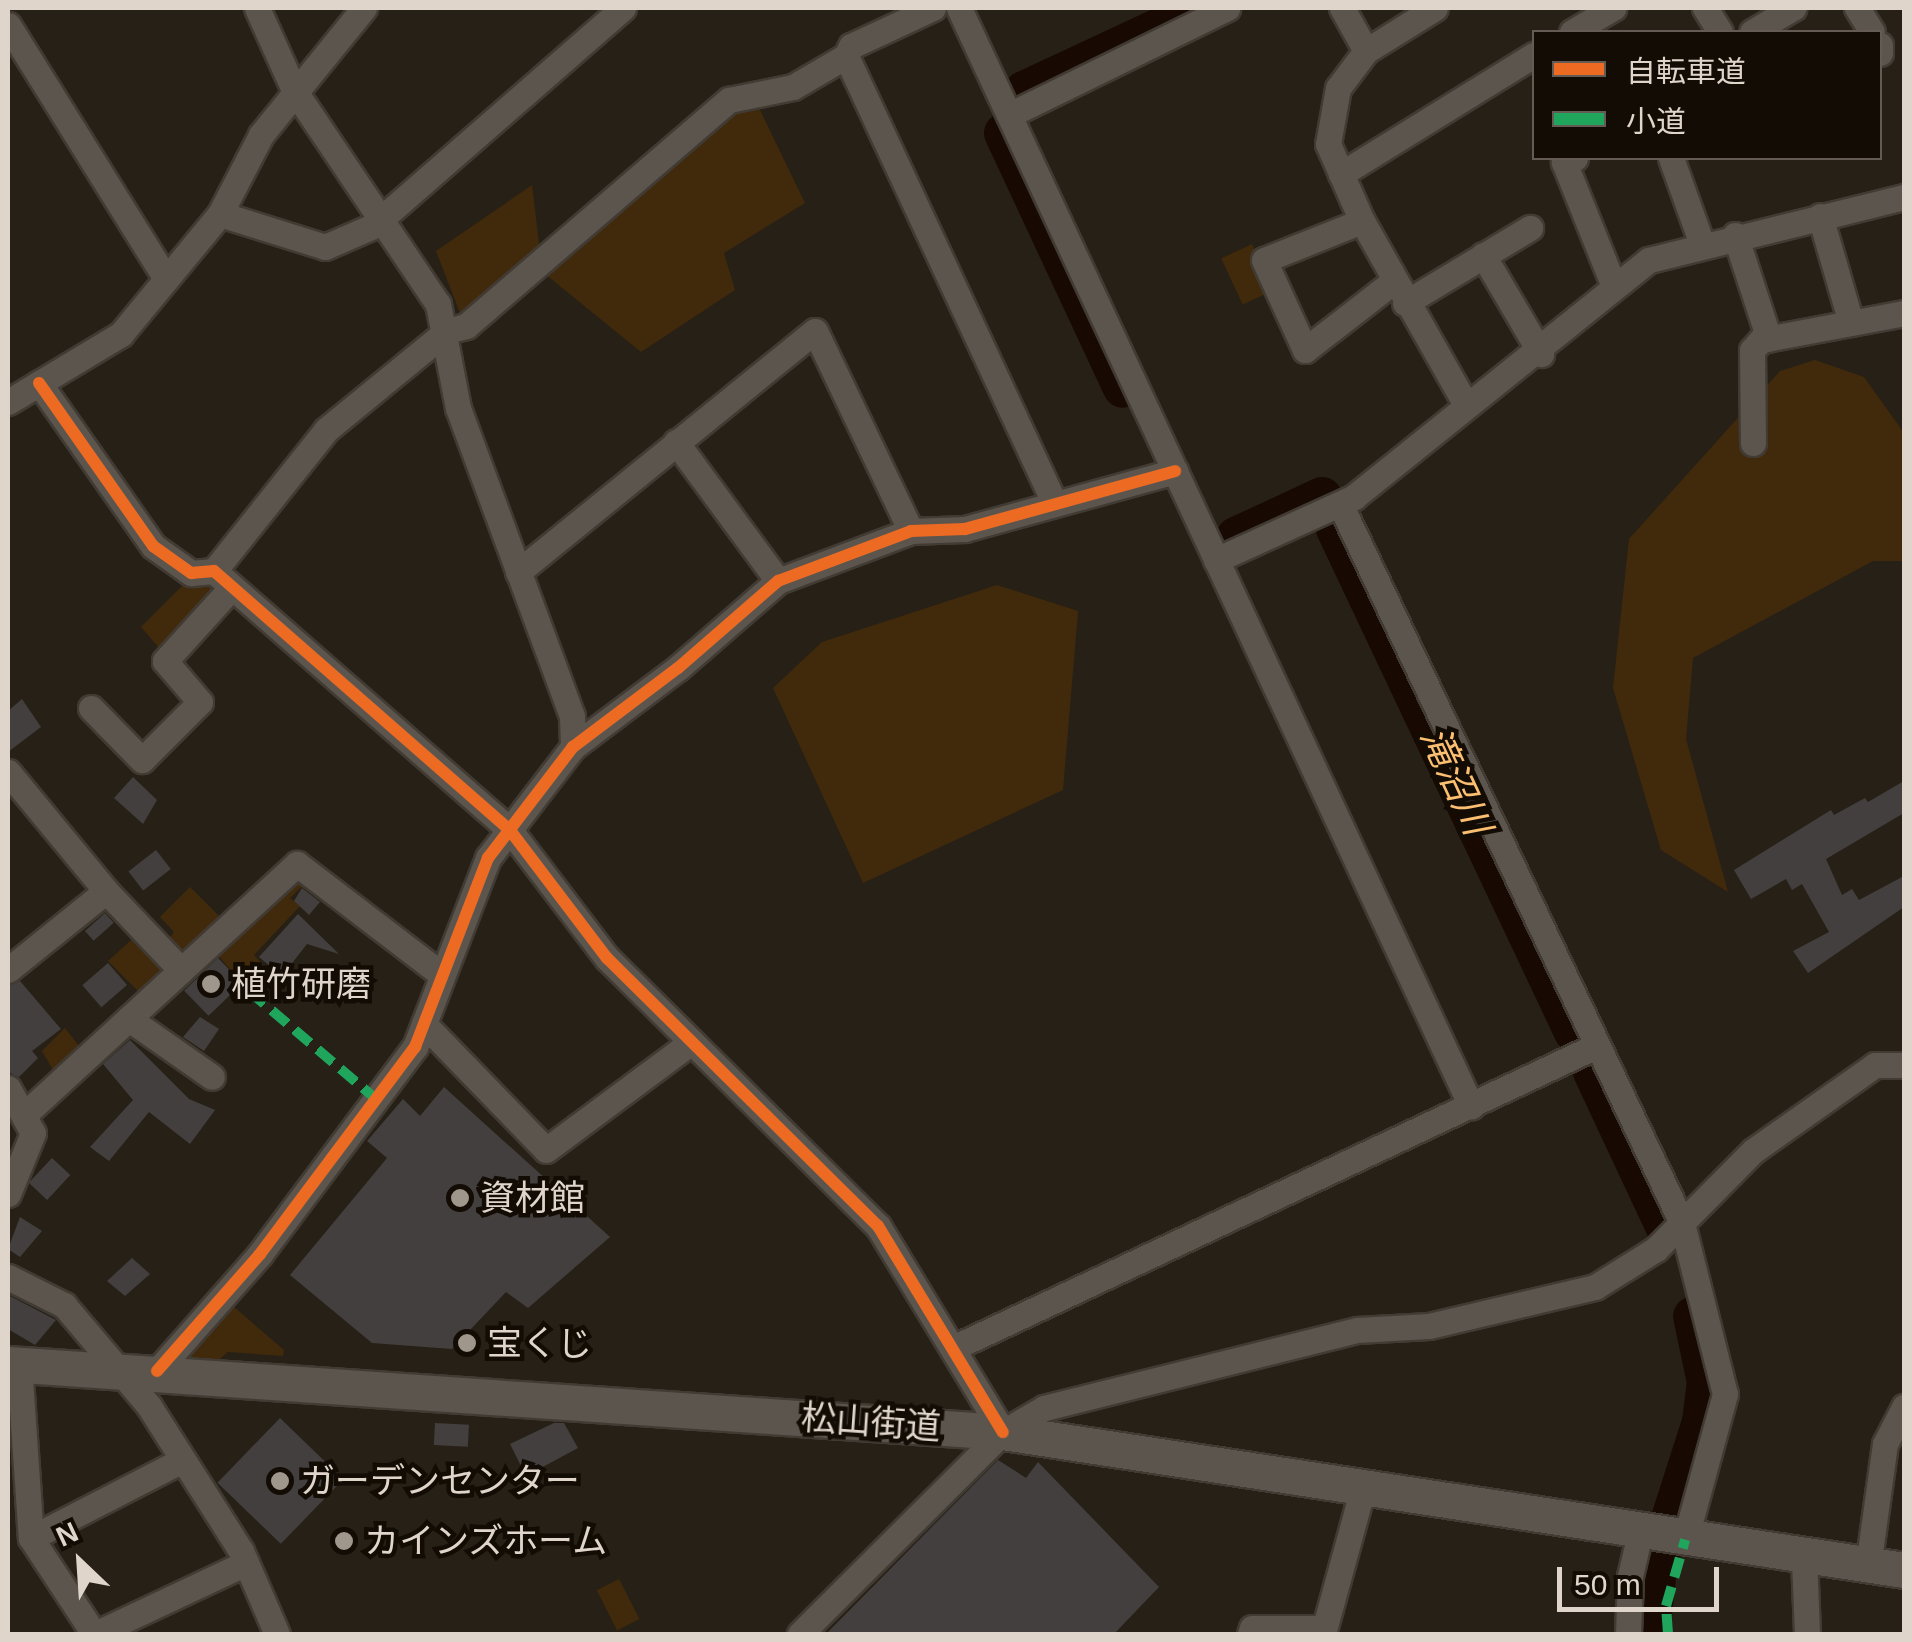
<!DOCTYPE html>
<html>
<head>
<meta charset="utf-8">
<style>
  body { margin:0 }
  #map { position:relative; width:1912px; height:1642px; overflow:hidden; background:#272016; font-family:Arial,"Noto Sans JP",sans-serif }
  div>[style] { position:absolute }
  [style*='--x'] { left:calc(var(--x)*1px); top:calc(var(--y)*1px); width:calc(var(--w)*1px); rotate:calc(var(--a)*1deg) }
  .green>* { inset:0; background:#402a0b; transform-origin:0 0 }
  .river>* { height:40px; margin:-20px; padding:0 20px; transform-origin:20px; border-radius:20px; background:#180902 }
  .building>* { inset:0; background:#423f3e; transform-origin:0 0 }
  .roads { filter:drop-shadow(2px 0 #413b34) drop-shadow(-2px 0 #413b34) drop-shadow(0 2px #413b34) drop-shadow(0 -2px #413b34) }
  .street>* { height:25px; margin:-12.5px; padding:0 12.5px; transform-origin:12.5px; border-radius:12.5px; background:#5b554d }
  .secondary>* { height:35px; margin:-17.5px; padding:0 17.5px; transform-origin:17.5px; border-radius:17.5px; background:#5b554d }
  .quiet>* { height:10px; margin-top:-5px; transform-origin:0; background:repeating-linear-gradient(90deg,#20a55d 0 20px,transparent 0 30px) }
  .cycleway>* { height:12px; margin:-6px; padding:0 6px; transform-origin:6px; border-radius:6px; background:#ed6a23 }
  .dots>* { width:28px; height:28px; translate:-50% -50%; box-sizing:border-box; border:5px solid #120c05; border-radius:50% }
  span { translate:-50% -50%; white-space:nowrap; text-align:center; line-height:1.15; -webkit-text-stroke:9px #120c05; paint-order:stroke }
  .poi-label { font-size:35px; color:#dfd5cb }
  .left { translate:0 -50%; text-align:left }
  .street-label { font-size:35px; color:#dfd5cb }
  .water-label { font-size:38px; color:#fcbe70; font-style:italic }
  .frame { position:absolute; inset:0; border:10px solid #dfd5cb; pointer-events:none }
  .legend { position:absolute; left:1532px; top:30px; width:350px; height:130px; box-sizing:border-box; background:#120c05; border:2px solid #645c54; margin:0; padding:12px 18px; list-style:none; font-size:30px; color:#dfd5cb }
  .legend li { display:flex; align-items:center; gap:20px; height:50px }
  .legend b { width:50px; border:2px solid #645c54 }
  .north { position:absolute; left:30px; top:1512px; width:100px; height:100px; -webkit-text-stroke:8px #120c05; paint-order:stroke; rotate:335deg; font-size:28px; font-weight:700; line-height:40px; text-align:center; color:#dfd5cb }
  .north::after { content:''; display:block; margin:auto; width:35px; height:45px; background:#dfd5cb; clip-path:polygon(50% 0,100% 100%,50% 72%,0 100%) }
  .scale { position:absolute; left:1557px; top:1567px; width:162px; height:45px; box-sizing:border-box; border:5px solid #dfd5cb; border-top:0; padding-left:12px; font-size:30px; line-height:35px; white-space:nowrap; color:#dfd5cb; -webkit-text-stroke:8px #120c05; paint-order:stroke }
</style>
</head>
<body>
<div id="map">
  <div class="green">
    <div style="clip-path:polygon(760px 110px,805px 203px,724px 253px,735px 290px,641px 352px,545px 274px,731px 111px)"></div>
    <div style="clip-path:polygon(532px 185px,540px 252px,460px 313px,436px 251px)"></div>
    <div style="left:1252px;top:244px;width:51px;height:34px;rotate:65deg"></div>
    <div style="clip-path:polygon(1815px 360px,1864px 377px,1904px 433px,1904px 561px,1873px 561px,1693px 658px,1686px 739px,1728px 892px,1661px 850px,1613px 688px,1629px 539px,1780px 371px)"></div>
    <div style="clip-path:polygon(187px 581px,229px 584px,166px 656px,141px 627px)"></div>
    <div style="clip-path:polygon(997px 585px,1078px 611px,1063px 790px,863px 883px,773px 688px,822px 642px)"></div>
    <div style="clip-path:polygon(292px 869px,306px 883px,290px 898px,300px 906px,254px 955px,270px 973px,249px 991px,209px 945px)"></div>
    <div style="clip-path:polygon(190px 887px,224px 921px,180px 955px,166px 942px,174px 932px,160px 917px)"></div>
    <div style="clip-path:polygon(141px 931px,172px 968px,138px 991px,108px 961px)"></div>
    <div style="clip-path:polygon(65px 1028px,83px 1051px,56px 1075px,42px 1051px)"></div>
    <div style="clip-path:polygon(226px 1300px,284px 1350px,283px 1356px,228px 1352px,215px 1363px,188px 1361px,184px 1348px)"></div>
    <div style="left:619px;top:1579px;width:45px;height:25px;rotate:63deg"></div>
  </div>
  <div class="river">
    <div style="--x:1024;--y:91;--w:196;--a:-25"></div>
    <div style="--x:1004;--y:133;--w:281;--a:65"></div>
    <div style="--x:1336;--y:529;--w:556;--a:64.68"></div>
    <div style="--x:1236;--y:537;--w:95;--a:-24.9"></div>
    <div style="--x:1593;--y:1072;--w:172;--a:64.9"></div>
    <div style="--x:1650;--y:1634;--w:75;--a:-83.9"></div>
    <div style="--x:1658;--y:1559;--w:144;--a:-72.2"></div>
    <div style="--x:1702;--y:1422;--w:40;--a:-82.9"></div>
    <div style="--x:1707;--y:1382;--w:67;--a:-102"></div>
  </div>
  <div class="building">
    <div style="clip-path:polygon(22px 699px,41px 727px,8px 752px,8px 711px)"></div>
    <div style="clip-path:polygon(133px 777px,157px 800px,143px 824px,114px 798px)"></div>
    <div style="clip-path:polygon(1904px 781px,1904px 813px,1826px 859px,1842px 895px,1852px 889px,1859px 900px,1904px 876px,1904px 907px,1808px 973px,1793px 951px,1829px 932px,1802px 884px,1792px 890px,1786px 879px,1751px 899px,1734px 870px,1831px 810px,1834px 815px,1865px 798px,1868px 802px)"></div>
    <div style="left:156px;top:850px;width:24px;height:35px;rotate:52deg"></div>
    <div style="clip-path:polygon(302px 888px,320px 902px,309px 915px,294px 901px)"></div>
    <div style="left:105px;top:913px;width:13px;height:27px;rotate:48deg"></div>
    <div style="clip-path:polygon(298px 914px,339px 954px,307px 944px,282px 976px,259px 957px)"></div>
    <div style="left:218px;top:958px;width:35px;height:47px;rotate:46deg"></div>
    <div style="left:108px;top:963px;width:29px;height:34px;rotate:49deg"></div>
    <div style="clip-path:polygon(20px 981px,61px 1029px,32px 1051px,38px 1058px,19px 1077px,8px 1072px,8px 986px)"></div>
    <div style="clip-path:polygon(200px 1017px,219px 1029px,204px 1051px,183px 1037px)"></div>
    <div style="clip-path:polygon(130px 1040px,189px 1099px,215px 1110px,190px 1144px,149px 1112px,109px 1161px,90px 1147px,133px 1100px,103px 1064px)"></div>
    <div style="clip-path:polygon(444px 1087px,610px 1237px,528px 1308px,506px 1292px,452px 1349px,372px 1343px,290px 1275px,387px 1158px,367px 1141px,403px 1099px,420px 1116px)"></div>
    <div style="left:52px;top:1158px;width:25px;height:34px;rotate:43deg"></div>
    <div style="clip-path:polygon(20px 1217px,42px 1231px,20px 1257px,8px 1249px)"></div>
    <div style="clip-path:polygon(132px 1258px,150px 1274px,125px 1296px,107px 1281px)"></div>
    <div style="clip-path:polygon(8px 1295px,56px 1320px,35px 1345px,8px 1329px)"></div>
    <div style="left:280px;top:1418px;width:88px;height:90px;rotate:44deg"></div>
    <div style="left:435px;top:1423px;width:34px;height:22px;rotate:3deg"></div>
    <div style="clip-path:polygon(554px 1423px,564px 1423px,578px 1448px,526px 1476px,510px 1444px)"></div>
    <div style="clip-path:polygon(998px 1460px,1026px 1478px,1038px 1462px,1159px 1587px,1114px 1634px,826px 1634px)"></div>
  </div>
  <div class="roads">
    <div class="street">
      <div style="--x:257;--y:8;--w:90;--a:65.7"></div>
      <div style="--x:294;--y:90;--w:258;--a:56.1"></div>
      <div style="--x:438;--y:304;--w:106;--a:79.1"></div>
      <div style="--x:458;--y:408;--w:328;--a:69.7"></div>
      <div style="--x:572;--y:716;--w:31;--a:88"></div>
      <div style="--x:933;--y:8;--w:90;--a:155.1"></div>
      <div style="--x:851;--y:46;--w:11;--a:117"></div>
      <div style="--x:846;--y:56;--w:494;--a:65"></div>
      <div style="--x:959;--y:8;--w:1212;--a:65"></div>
      <div style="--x:1342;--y:8;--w:49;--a:60.8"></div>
      <div style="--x:1366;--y:51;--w:81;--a:-31.9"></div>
      <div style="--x:1705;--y:8;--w:28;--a:58"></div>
      <div style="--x:1857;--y:8;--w:28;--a:58"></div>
      <div style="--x:8;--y:25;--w:299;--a:58.1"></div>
      <div style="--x:1572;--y:32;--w:48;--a:-30.3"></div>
      <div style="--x:1752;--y:32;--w:48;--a:-30.3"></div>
      <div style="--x:1880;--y:45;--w:8;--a:90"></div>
      <div style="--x:1366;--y:51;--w:46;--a:127.1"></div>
      <div style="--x:1338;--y:88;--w:57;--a:100.1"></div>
      <div style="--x:1328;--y:144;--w:84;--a:66.2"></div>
      <div style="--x:1362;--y:221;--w:211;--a:60.5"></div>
      <div style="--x:1009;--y:115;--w:243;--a:-26.1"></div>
      <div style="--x:1575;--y:158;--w:12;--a:160"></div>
      <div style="--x:1564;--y:162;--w:131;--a:68.1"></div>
      <div style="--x:1671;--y:158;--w:91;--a:70.2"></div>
      <div style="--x:1341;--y:174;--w:227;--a:-31.7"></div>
      <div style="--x:220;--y:214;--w:110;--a:17.4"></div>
      <div style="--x:325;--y:247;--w:52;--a:-23.6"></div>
      <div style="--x:373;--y:226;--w:332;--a:-41.1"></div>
      <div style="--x:1820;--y:216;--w:111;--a:73.8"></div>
      <div style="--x:1362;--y:221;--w:105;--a:158.3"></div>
      <div style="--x:1264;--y:260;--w:99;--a:65.5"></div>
      <div style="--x:1305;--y:350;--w:113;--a:-37.8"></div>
      <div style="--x:1735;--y:235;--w:109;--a:71.9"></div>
      <div style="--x:1483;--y:255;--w:115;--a:59.6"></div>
      <div style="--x:1405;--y:303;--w:146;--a:-31"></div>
      <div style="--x:39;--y:383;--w:199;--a:55"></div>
      <div style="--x:153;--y:546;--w:47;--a:35.4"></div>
      <div style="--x:191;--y:573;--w:23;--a:-5"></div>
      <div style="--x:214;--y:571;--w:392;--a:41.2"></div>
      <div style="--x:509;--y:829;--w:162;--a:52.8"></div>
      <div style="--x:607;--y:958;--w:381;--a:44.7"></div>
      <div style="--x:878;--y:1226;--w:241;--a:58.8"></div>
      <div style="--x:8;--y:402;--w:132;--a:-31"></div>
      <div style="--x:121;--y:334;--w:156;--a:-50.5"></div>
      <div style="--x:220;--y:214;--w:89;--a:-62.6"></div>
      <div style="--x:261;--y:135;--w:164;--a:-51"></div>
      <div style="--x:676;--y:442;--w:172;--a:53.7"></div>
      <div style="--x:1753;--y:443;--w:93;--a:-90.6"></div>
      <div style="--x:1752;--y:350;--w:13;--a:-48"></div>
      <div style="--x:1761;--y:340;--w:146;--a:-10.7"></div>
      <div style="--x:1340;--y:504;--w:796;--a:64.56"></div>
      <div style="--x:1682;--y:1223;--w:176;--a:75.9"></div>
      <div style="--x:1725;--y:1394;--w:151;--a:105.3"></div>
      <div style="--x:1216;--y:560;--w:152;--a:-24.5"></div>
      <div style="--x:1354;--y:497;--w:378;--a:-38.8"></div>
      <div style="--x:1649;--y:260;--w:263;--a:-13.9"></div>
      <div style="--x:214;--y:571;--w:180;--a:-51.5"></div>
      <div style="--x:326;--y:430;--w:156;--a:-39.3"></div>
      <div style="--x:447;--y:331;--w:20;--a:-15"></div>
      <div style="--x:466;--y:326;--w:347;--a:-40.7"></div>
      <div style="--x:729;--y:100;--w:65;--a:-11.5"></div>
      <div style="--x:793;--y:87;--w:61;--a:-30.3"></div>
      <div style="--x:518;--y:572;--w:382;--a:-39.1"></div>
      <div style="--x:815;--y:331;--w:222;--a:64.4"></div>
      <div style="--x:91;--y:708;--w:73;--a:45.6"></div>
      <div style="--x:142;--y:760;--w:82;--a:-45"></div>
      <div style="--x:200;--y:702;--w:54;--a:-130.5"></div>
      <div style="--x:165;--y:661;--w:98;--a:-47.9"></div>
      <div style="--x:8;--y:772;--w:154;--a:50.5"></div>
      <div style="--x:106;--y:891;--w:126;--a:141.1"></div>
      <div style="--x:106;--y:891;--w:109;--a:46.5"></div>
      <div style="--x:129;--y:1019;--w:101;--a:34.9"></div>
      <div style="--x:424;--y:1024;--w:175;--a:45.9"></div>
      <div style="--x:546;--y:1150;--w:179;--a:-36.6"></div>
      <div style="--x:8;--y:1088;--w:51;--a:60.9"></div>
      <div style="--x:33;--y:1133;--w:66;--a:112.3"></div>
      <div style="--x:26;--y:1113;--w:368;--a:-42.6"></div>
      <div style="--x:297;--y:864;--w:181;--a:37.4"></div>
      <div style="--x:8;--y:1277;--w:63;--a:26.6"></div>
      <div style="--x:64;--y:1305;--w:132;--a:49.9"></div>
      <div style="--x:149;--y:1406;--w:172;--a:57.6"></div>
      <div style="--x:241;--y:1551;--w:90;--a:66.6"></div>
      <div style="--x:953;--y:1348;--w:710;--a:-25.16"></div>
      <div style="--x:19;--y:1364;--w:174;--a:86.1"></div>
      <div style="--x:31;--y:1538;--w:115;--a:56.7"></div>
      <div style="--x:157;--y:1371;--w:156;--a:-48.6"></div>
      <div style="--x:260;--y:1254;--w:259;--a:-53.2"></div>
      <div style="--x:415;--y:1047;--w:203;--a:-68.9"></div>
      <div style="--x:488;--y:858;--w:140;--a:-52.6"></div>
      <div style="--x:573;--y:747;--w:131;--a:-37"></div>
      <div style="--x:678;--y:668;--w:133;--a:-41"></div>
      <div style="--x:778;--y:581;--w:142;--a:-20.6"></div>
      <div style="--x:911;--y:531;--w:54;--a:-2.1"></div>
      <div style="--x:965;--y:529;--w:218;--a:-15.4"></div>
      <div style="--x:31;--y:1538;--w:170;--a:-27.3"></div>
      <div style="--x:1804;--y:1558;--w:76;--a:87.7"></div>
      <div style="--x:1868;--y:1566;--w:123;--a:-82.1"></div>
      <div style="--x:1885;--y:1444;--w:42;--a:-62.8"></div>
      <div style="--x:95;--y:1634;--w:167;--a:-25.2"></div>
      <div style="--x:800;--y:1634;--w:286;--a:-44.9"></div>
      <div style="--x:1003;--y:1432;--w:48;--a:-30.3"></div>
      <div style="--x:1044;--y:1408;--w:323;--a:-14"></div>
      <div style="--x:1357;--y:1330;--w:72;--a:-3.2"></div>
      <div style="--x:1429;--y:1326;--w:171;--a:-13.2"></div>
      <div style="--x:1595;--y:1287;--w:72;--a:-31.9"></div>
      <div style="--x:1656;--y:1249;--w:138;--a:-45.3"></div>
      <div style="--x:1753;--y:1151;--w:149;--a:-35.2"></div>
      <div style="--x:1875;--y:1065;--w:29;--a:0"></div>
      <div style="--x:1250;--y:1634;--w:6;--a:-72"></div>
      <div style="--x:1252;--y:1628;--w:69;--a:0"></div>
      <div style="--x:1323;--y:1634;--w:156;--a:-74.7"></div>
      <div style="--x:1628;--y:1634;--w:58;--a:-88"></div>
      <div style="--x:1630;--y:1576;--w:44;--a:-76.9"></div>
    </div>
    <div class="secondary">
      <div style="--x:8;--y:1364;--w:997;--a:3.91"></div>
      <div style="--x:1003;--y:1432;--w:912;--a:8.71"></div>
    </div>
  </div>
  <div class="quiet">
    <div style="--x:249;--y:991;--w:167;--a:40.4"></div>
    <div style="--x:1668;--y:1634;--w:28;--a:-94"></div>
    <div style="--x:1666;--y:1606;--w:69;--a:-73.9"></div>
  </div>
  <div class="cycleway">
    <div style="--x:39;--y:383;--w:199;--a:55"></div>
    <div style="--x:153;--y:546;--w:47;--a:35.4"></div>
    <div style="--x:191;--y:573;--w:23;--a:-5"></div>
    <div style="--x:214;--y:571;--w:392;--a:41.2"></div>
    <div style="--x:509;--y:829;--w:162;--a:52.8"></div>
    <div style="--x:607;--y:958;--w:381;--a:44.7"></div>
    <div style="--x:878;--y:1226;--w:241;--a:58.8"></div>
    <div style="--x:157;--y:1371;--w:156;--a:-48.6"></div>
    <div style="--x:260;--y:1254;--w:259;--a:-53.2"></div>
    <div style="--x:415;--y:1047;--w:203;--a:-68.9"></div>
    <div style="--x:488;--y:858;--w:140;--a:-52.6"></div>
    <div style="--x:573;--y:747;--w:131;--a:-37"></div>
    <div style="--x:678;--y:668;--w:133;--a:-41"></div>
    <div style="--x:778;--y:581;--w:142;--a:-20.6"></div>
    <div style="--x:911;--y:531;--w:54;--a:-2.1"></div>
    <div style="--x:965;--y:529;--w:218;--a:-15.4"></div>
  </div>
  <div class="dots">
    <div style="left:211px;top:984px;background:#9f968c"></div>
    <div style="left:460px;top:1198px;background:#9f968c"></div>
    <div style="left:467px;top:1343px;background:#9f968c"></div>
    <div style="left:280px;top:1481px;background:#9f968c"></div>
    <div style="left:344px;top:1541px;background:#9f968c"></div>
  </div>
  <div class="poi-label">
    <span class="left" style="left:231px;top:984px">植竹研磨</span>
    <span class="left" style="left:480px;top:1198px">資材館</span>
    <span class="left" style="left:487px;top:1343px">宝くじ</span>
    <span class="left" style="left:300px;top:1481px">ガーデンセンター</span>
    <span class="left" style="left:364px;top:1541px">カインズホーム</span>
  </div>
  <div class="street-label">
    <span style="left:871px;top:1422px;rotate:4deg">松山街道</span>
  </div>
  <div class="water-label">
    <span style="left:1455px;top:781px;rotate:65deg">滝沼川</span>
  </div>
  <div class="frame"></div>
  <ul class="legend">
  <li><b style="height:12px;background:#ed6a23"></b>自転車道</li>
  <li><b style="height:12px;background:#20a55d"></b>小道</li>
  </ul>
  <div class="north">N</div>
  <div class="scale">50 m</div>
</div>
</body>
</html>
